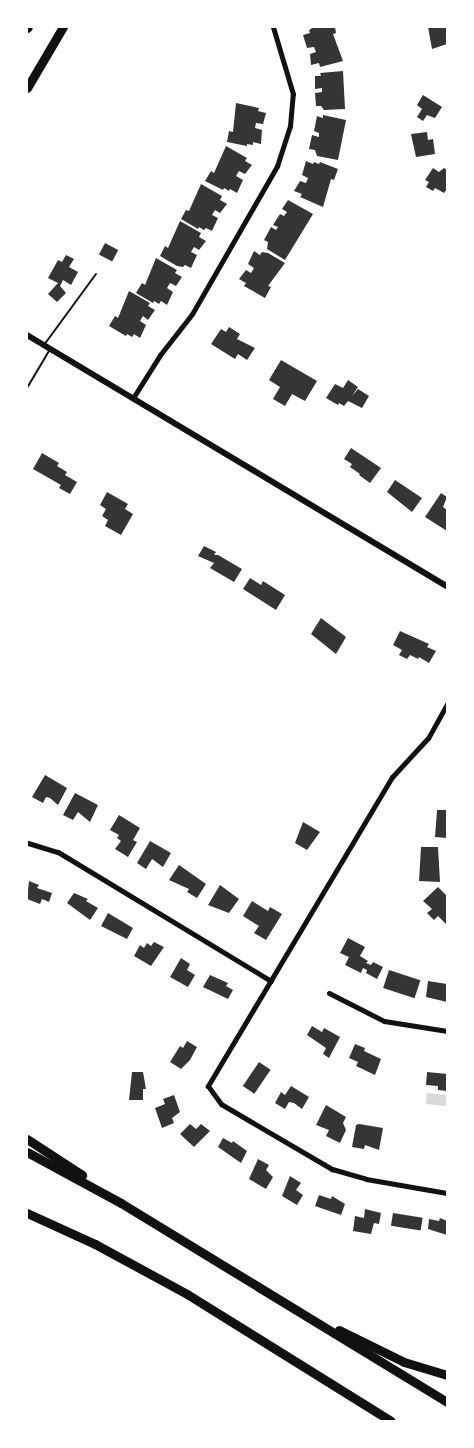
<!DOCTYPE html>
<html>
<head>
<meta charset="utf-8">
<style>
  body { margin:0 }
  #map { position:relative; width:474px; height:1448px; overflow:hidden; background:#fff; font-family:"Source Serif 4",serif }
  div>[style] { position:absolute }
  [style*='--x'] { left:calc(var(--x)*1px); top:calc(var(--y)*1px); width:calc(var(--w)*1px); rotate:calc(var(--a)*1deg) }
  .water>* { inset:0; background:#d9d9d9; transform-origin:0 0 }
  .building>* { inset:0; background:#353535; transform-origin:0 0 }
  .service>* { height:2px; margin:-1px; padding:0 1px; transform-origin:1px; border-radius:1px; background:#111 }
  .minor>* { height:5px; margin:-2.5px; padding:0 2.5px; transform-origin:2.5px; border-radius:2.5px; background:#111 }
  .tertiary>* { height:6px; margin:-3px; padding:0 3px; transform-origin:3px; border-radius:3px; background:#111 }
  .motorway>* { height:9px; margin:-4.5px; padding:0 4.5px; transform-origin:4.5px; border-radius:4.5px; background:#111 }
  span { translate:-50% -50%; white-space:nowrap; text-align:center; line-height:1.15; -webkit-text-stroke:6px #fff; paint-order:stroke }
  .frame { position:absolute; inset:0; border:28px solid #fff; pointer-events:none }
</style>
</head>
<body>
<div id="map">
  <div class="water">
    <div style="left:427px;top:1093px;width:20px;height:11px;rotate:6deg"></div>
  </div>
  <div class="building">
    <div style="clip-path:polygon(314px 27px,335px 27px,336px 33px,333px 34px,343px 61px,320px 67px,319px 63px,311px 65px,310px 54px,316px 52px,314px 47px,307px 48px,303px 35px,310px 33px,309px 30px)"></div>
    <div style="clip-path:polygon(428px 27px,446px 27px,447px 44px,432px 49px)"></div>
    <div style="clip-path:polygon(343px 71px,345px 109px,324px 110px,321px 106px,316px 106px,315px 93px,322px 92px,322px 88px,315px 89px,315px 76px,321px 76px,320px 73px)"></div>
    <div style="clip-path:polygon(423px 95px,442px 107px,435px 118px,427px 115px,423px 121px,417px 117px,422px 109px,417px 105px)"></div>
    <div style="clip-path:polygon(236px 103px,259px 108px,258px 111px,266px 113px,263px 124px,256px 123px,255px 128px,262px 130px,261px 144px,253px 142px,253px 145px,247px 144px,247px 146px,227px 142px,229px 131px,233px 132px)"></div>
    <div style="clip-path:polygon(323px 115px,346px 120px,338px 160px,317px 156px,315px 150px,309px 149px,312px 135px,319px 137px,319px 133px,314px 131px,317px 116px,323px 118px)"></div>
    <div style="clip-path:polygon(427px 132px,428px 140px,433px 139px,435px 154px,416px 157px,411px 134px)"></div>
    <div style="clip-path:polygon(226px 146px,247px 158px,245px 161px,252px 165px,245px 174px,239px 171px,236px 176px,243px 180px,237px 193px,230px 189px,229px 191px,224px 188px,223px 190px,205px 181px,211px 171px,214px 173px)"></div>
    <div style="clip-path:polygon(306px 161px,313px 164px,314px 162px,319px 164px,320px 162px,338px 169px,334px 180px,331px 179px,323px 207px,300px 197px,302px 194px,294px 191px,300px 181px,306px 183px,308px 178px,302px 175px)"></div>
    <div style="clip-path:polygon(433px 168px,439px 172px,444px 168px,447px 170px,447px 189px,444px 193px,435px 188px,433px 191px,426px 187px,429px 182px,425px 180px)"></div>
    <div style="clip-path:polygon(201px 184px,222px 196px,220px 200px,227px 204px,220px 213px,215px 210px,212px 215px,218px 218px,212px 231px,206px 228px,204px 230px,199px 227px,198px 229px,181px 219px,186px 210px,189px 211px)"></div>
    <div style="clip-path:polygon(288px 200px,313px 214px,285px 260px,267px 249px,268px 242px,264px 240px,271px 227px,276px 230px,278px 227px,273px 225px,280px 214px,284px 216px,287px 212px,282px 209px)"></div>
    <div style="clip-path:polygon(180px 221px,201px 233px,199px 237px,206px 241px,199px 250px,194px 247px,191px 252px,197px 255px,191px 268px,185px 265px,183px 267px,177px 266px,160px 256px,165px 246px,168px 248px)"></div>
    <div style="left:105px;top:243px;width:15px;height:13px;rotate:28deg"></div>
    <div style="clip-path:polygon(254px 251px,260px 255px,262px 252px,268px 253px,285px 263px,268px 286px,271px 287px,265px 298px,244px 286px,246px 283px,239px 279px,246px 270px,251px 273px,254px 268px,248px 264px)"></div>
    <div style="clip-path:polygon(66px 255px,74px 259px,69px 267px,78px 272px,71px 285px,63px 280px,60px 286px,66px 293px,57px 302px,48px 294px,58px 283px,48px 278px,58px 260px,62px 262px)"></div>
    <div style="clip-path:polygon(156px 258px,177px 270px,175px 273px,182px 277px,176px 286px,170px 283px,167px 288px,173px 292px,167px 305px,161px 301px,159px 304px,154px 301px,153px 303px,136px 293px,142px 283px,145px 285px)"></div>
    <div style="clip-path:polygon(129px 291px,150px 303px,148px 306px,155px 310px,148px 320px,143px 316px,140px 321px,146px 325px,140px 338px,134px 334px,132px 337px,127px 334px,126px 336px,109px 326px,115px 316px,118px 318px)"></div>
    <div style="clip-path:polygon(229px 327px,240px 334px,237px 339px,255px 348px,247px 360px,238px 354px,235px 359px,211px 344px,221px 329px,226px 332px)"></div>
    <div style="clip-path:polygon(281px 360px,317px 381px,305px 401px,292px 394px,285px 406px,273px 399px,280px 387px,269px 380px)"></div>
    <div style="clip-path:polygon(348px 380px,358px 387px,352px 396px,358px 389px,369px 396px,362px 408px,348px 401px,344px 406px,339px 403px,338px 405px,326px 398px,335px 384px,343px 388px)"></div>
    <div style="clip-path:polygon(351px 448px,381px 468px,370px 483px,359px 475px,360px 474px,350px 467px,352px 464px,344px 459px)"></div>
    <div style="clip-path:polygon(42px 453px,59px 463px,57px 466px,67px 472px,65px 475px,77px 482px,70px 494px,59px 488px,61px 485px,33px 469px)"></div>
    <div style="clip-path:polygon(395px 480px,422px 498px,412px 512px,387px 492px)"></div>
    <div style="clip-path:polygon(107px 492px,128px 504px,125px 509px,133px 514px,121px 535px,105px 526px,108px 520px,102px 516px,106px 509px,100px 505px)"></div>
    <div style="clip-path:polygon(441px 493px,447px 497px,443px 507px,447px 510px,447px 531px,425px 517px)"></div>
    <div style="clip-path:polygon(204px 546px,216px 552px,214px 555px,218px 555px,242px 569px,234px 582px,210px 568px,214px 563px,198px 556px)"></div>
    <div style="clip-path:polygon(250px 578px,261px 585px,263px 581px,285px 595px,276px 610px,243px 589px)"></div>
    <div style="clip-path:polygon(321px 618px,346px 637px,336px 654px,311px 634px)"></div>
    <div style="clip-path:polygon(400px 631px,429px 644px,427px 647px,436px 651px,429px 663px,419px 657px,418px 659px,410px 655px,407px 659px,399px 655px,402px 650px,393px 645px)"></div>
    <div style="clip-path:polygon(45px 775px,67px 788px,58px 805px,50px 798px,46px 797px,43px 803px,32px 797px)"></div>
    <div style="clip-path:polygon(75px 793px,98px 805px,90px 822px,78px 812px,73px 820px,63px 815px)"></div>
    <div style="clip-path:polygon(437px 810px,447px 810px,447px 838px,435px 837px)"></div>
    <div style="clip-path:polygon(119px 815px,140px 828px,133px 840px,137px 842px,128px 857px,115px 849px,121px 841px,117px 838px,119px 835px,110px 830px)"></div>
    <div style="clip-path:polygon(303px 822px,320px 832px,307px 850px,295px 843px)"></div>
    <div style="clip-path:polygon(150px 841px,171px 853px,163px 867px,152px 859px,146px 869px,137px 863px)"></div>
    <div style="clip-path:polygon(421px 847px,438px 847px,440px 882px,419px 881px)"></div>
    <div style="clip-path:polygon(179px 865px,206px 884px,197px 898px,187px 892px,189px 889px,169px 880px)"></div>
    <div style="clip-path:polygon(29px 881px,39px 885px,37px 888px,52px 893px,49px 902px,42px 899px,40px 904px,27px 899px)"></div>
    <div style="clip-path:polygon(220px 885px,239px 899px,229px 913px,208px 905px)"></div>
    <div style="clip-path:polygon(438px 887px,447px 896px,447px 925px,438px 916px,434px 920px,427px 913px,432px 909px,423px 901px)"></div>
    <div style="clip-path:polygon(74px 893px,88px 899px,86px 901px,98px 908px,90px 920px,67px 903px)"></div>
    <div style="clip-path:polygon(252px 901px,268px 911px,270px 907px,282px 914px,266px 940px,254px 933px,259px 926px,243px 916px)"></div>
    <div style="clip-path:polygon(108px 913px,133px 928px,127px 939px,101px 926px)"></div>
    <div style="clip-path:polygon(348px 938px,365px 947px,360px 956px,368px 961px,366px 963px,371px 965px,373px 962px,383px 967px,377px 979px,366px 973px,367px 970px,363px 968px,361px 973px,345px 965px,349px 957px,340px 953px)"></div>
    <div style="clip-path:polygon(154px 942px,164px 947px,151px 966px,134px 956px,140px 945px,144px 948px,147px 943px,151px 946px)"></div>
    <div style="clip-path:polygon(181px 958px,190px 964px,187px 970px,195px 975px,188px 987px,170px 977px)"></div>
    <div style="left:389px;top:970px;width:33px;height:19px;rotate:18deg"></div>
    <div style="clip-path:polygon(210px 975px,228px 983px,226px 986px,233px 990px,228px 999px,203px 987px)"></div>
    <div style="clip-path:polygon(428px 981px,447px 984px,447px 1002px,426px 997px)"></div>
    <div style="clip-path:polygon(312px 1026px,322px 1032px,324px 1028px,340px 1037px,329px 1058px,323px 1054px,326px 1048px,307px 1035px)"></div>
    <div style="clip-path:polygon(187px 1041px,197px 1047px,190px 1060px,181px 1069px,170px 1062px,180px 1046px,183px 1048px)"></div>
    <div style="clip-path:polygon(355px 1044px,365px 1048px,364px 1051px,381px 1059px,375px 1075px,356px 1066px,358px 1062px,349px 1058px)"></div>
    <div style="left:259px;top:1062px;width:14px;height:29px;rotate:34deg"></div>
    <div style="clip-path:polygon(132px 1072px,143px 1072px,146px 1089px,143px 1089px,143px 1100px,129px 1100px)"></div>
    <div style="clip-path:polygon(427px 1072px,447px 1074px,447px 1091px,438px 1090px,438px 1086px,426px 1085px)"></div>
    <div style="clip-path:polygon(291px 1086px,309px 1097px,302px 1109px,294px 1103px,289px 1102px,285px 1109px,275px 1103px,281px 1092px,285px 1095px)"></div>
    <div style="clip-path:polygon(174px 1095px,180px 1112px,172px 1118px,174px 1123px,162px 1128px,155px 1108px,165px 1104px,163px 1099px)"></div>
    <div style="clip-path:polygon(326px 1105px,346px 1117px,343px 1123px,346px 1130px,340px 1143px,326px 1136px,329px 1130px,316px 1125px)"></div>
    <div style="clip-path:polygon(190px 1124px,196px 1129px,201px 1124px,210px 1131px,194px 1147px,180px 1134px)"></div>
    <div style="clip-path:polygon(359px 1124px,383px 1128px,379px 1150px,365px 1145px,364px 1149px,352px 1147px,356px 1125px)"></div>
    <div style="clip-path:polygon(223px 1138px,232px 1143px,233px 1141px,247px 1151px,241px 1163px,218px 1147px)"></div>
    <div style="clip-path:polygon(258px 1159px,269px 1165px,266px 1170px,273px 1177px,266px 1189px,249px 1179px)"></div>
    <div style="clip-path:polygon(290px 1176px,301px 1183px,296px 1190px,303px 1195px,297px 1205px,282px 1196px)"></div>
    <div style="clip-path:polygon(319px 1195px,331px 1199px,332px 1196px,345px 1204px,341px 1215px,315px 1206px)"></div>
    <div style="clip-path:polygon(365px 1209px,381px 1213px,379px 1224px,374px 1223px,371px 1234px,353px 1231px,355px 1216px,364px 1218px)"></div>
    <div style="left:393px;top:1213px;width:30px;height:13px;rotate:9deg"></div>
    <div style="clip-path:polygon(440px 1218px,447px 1221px,447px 1235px,428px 1229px,429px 1219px,439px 1221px)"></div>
  </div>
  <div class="service">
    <div style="--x:44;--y:345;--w:88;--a:-53.8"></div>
    <div style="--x:27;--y:388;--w:43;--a:-59.3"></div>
  </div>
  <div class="minor">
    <div style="--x:133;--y:398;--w:51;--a:-57.9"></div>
    <div style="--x:160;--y:355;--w:52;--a:-52"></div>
    <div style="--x:192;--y:314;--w:171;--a:-60.1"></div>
    <div style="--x:277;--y:166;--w:42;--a:-72"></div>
    <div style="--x:290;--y:126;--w:32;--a:-85"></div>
    <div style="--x:293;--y:94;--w:70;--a:-106.6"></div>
    <div style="--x:447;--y:704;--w:39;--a:119"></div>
    <div style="--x:428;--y:738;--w:53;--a:132.7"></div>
    <div style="--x:392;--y:777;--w:360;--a:120.8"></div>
    <div style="--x:208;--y:1086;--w:22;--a:54"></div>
    <div style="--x:221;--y:1104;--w:129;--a:30.4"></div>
    <div style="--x:332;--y:1169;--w:35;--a:16"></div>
    <div style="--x:366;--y:1179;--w:82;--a:9.8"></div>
    <div style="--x:28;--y:843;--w:31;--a:17"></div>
    <div style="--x:58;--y:852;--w:249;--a:31.2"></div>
    <div style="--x:329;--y:993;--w:62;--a:27"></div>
    <div style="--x:384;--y:1021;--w:64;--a:9"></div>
  </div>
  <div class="tertiary">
    <div style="--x:27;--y:335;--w:489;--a:30.9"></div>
  </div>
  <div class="motorway">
    <div style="--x:27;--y:28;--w:1;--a:-45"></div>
    <div style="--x:27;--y:88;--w:71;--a:-59.5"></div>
    <div style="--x:27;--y:1139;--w:66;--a:33.2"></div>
    <div style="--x:27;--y:1152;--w:107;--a:28.5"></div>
    <div style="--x:121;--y:1203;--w:382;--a:31.4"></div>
    <div style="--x:27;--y:1213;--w:75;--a:24.5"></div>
    <div style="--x:95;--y:1244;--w:105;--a:28.5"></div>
    <div style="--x:187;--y:1294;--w:240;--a:31.9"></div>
    <div style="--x:339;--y:1330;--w:72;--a:26.2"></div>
    <div style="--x:404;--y:1362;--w:45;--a:16.8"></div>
  </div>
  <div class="frame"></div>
</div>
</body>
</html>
